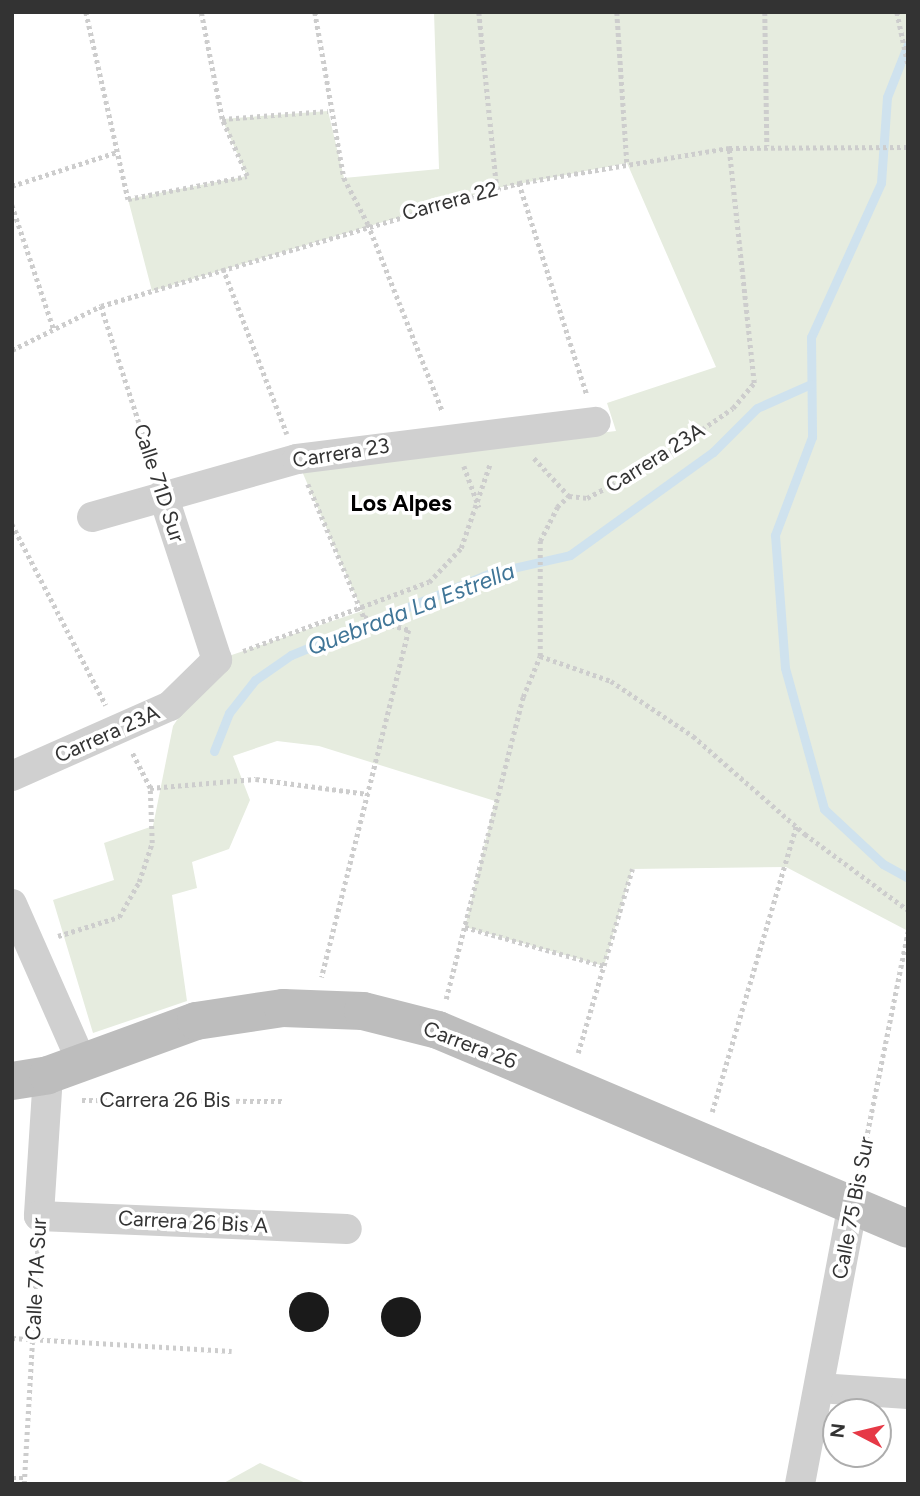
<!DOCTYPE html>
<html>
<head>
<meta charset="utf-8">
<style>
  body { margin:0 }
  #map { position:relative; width:920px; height:1496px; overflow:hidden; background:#fff; font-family:Figtree,sans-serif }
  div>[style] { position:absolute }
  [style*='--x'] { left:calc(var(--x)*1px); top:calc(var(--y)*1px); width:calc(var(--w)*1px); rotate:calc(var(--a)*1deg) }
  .green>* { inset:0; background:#e6ecdf }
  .stream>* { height:9px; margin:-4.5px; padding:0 4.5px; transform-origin:4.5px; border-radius:4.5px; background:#cfe2ee }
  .building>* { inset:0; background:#1a1a1a }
  .round { border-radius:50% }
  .path>* { height:4.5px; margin-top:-2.25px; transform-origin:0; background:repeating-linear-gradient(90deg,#cdcdcd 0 3.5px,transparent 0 7px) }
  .street>* { height:30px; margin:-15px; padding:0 15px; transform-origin:15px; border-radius:15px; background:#d0d0d0 }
  .secondary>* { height:38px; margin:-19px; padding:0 19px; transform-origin:19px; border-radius:19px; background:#bdbdbd }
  span { translate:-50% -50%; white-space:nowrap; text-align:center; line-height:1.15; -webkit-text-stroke:7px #fff; paint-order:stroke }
  .street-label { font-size:21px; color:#333 }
  .neighbourhood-label { font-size:23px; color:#000; font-weight:700 }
  .water-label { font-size:23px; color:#3f7597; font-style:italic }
  .frame { position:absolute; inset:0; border:14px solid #333; pointer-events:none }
  .north { position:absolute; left:822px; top:1398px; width:70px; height:70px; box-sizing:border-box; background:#fff; border:2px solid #adadad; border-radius:50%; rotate:277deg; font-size:19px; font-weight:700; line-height:28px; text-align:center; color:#333 }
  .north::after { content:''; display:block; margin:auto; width:24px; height:32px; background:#e63946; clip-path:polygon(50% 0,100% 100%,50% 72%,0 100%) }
</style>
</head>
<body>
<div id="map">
  <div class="green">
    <div style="clip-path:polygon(434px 12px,908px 12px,908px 931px,786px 867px,632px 869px,604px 966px,465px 927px,495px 801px,319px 746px,277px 741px,233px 756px,250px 800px,229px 849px,192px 862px,197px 888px,172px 895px,187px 1001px,93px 1033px,53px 900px,114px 880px,104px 843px,153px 826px,173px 726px,217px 660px,362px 611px,301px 469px,616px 431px,607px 403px,716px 367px,627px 163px,497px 188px,152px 291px,128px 199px,247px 176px,222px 119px,328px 111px,344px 178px,439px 169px)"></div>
    <div style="clip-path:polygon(260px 1463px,308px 1484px,222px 1484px)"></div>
  </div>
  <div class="stream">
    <div style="--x:908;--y:44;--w:57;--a:111.6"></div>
    <div style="--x:887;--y:97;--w:86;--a:94"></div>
    <div style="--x:881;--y:183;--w:169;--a:114.4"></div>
    <div style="--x:811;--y:337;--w:100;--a:89.4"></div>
    <div style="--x:812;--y:437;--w:105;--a:110.7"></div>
    <div style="--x:775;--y:535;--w:133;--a:85.7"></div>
    <div style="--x:785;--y:668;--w:146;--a:74.5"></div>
    <div style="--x:824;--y:809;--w:81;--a:43"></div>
    <div style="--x:883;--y:864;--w:29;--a:29"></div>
    <div style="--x:214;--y:751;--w:41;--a:-68.5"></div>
    <div style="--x:229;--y:713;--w:42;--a:-51.8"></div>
    <div style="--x:255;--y:680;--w:44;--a:-34.8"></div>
    <div style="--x:291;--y:655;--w:216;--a:-22.3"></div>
    <div style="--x:491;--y:573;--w:81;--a:-12.8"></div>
    <div style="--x:570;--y:555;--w:176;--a:-35.8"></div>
    <div style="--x:713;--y:452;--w:62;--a:-45"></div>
    <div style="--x:757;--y:408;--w:59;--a:-24"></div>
  </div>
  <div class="building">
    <div class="round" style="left:289px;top:1292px;width:40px;height:40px"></div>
    <div class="round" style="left:381px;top:1297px;width:40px;height:40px"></div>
  </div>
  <div class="path">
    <div style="--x:86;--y:12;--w:192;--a:77.3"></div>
    <div style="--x:128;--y:199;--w:121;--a:-10.9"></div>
    <div style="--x:247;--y:176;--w:62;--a:-113.7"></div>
    <div style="--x:222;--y:119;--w:109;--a:-101.1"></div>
    <div style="--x:315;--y:12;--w:169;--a:80.1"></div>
    <div style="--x:344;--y:178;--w:52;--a:62.4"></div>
    <div style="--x:368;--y:224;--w:202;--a:68.3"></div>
    <div style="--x:479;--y:12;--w:177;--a:84.2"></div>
    <div style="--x:617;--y:12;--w:151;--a:86.2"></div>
    <div style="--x:765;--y:12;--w:134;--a:89.1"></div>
    <div style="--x:897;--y:12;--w:53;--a:78.1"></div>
    <div style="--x:222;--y:119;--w:106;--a:-4.3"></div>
    <div style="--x:519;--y:183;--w:223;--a:72.2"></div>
    <div style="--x:12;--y:186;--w:110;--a:-17.9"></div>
    <div style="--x:12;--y:205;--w:132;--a:71.4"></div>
    <div style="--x:223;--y:268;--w:178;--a:68.9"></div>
    <div style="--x:101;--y:306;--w:174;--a:71.9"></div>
    <div style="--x:12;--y:350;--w:99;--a:-26.3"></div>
    <div style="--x:101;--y:306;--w:436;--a:-16.4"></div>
    <div style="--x:519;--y:183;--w:213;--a:-9.5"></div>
    <div style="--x:729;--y:148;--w:179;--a:-0.3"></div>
    <div style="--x:534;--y:458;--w:52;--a:47.4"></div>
    <div style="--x:569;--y:496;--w:18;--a:6"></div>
    <div style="--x:587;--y:498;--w:78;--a:-28.2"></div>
    <div style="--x:656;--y:461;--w:93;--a:-34.5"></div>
    <div style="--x:733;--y:408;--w:33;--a:-50"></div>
    <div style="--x:754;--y:383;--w:236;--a:-96.1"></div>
    <div style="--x:464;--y:466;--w:44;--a:69.9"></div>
    <div style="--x:308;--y:484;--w:144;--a:67.2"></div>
    <div style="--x:364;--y:617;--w:47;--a:16.1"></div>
    <div style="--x:409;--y:630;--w:358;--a:104.1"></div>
    <div style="--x:12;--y:524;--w:204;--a:62.6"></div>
    <div style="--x:243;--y:651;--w:198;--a:-20.4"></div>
    <div style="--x:429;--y:582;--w:47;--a:-46.7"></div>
    <div style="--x:461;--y:548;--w:89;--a:-71"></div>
    <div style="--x:540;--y:656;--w:75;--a:19.4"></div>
    <div style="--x:611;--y:681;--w:99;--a:33.9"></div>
    <div style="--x:693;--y:736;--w:149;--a:41.2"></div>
    <div style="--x:805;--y:834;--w:128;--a:36.4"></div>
    <div style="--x:150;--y:788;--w:106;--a:-4.9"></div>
    <div style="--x:256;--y:779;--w:113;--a:7.6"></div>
    <div style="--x:465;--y:927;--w:144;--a:15.7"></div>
    <div style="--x:58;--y:936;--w:64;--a:-17.3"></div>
    <div style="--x:119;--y:917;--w:40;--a:-60.3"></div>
    <div style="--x:139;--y:882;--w:41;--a:-71.6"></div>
    <div style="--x:152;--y:843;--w:55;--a:-92.1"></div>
    <div style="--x:150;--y:788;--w:39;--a:-117"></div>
    <div style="--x:446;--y:999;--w:312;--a:-75.7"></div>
    <div style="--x:523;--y:697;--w:44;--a:-67.5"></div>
    <div style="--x:540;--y:656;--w:115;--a:-90"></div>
    <div style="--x:540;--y:541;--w:38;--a:-63"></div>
    <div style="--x:557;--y:507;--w:16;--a:-43"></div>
    <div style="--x:578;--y:1053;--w:192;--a:-73.6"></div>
    <div style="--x:82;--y:1100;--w:202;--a:0.3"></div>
    <div style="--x:712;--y:1112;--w:298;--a:-73.6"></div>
    <div style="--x:859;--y:1174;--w:247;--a:-78.6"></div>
    <div style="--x:12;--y:1338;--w:220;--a:3.4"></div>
    <div style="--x:12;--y:1478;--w:13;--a:0"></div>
    <div style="--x:24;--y:1484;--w:240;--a:-86.7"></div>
  </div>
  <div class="street">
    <div style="--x:92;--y:517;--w:213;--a:-15.8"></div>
    <div style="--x:297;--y:459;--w:301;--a:-7.1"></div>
    <div style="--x:12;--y:776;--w:173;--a:-23.9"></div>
    <div style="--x:170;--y:706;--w:66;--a:-44.4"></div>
    <div style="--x:217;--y:660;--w:174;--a:-108.1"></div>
    <div style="--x:12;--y:904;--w:174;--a:66.2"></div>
    <div style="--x:48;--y:1075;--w:141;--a:93.7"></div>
    <div style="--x:39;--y:1216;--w:308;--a:2.4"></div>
    <div style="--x:819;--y:1388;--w:89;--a:3.9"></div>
    <div style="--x:800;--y:1484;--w:279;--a:-79.3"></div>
  </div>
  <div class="secondary">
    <div style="--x:12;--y:1081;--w:36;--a:-9"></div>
    <div style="--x:48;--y:1075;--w:158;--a:-20"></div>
    <div style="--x:196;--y:1021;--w:88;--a:-8.5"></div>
    <div style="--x:283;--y:1008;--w:80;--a:2.1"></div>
    <div style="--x:363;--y:1011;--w:77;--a:14.2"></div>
    <div style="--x:438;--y:1030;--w:510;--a:22.95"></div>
  </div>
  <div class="street-label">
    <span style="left:450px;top:201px;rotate:-15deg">Carrera 22</span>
    <span style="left:341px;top:453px;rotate:-9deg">Carrera 23</span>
    <span style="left:655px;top:458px;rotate:-32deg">Carrera 23A</span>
    <span style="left:159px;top:483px;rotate:72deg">Calle 71D Sur</span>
    <span style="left:107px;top:734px;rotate:-24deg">Carrera 23A</span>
    <span style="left:470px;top:1045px;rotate:21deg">Carrera 26</span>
    <span style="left:165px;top:1100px">Carrera 26 Bis</span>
    <span style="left:853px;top:1208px;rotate:-79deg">Calle 75 Bis Sur</span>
    <span style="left:193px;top:1222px;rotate:3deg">Carrera 26 Bis A</span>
    <span style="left:36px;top:1279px;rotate:-87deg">Calle 71A Sur</span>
  </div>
  <div class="neighbourhood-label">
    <span style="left:401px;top:503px">Los Alpes</span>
  </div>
  <div class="water-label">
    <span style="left:411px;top:609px;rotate:-21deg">Quebrada La Estrella</span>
  </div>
  <div class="frame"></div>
  <div class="north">N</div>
</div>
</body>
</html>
